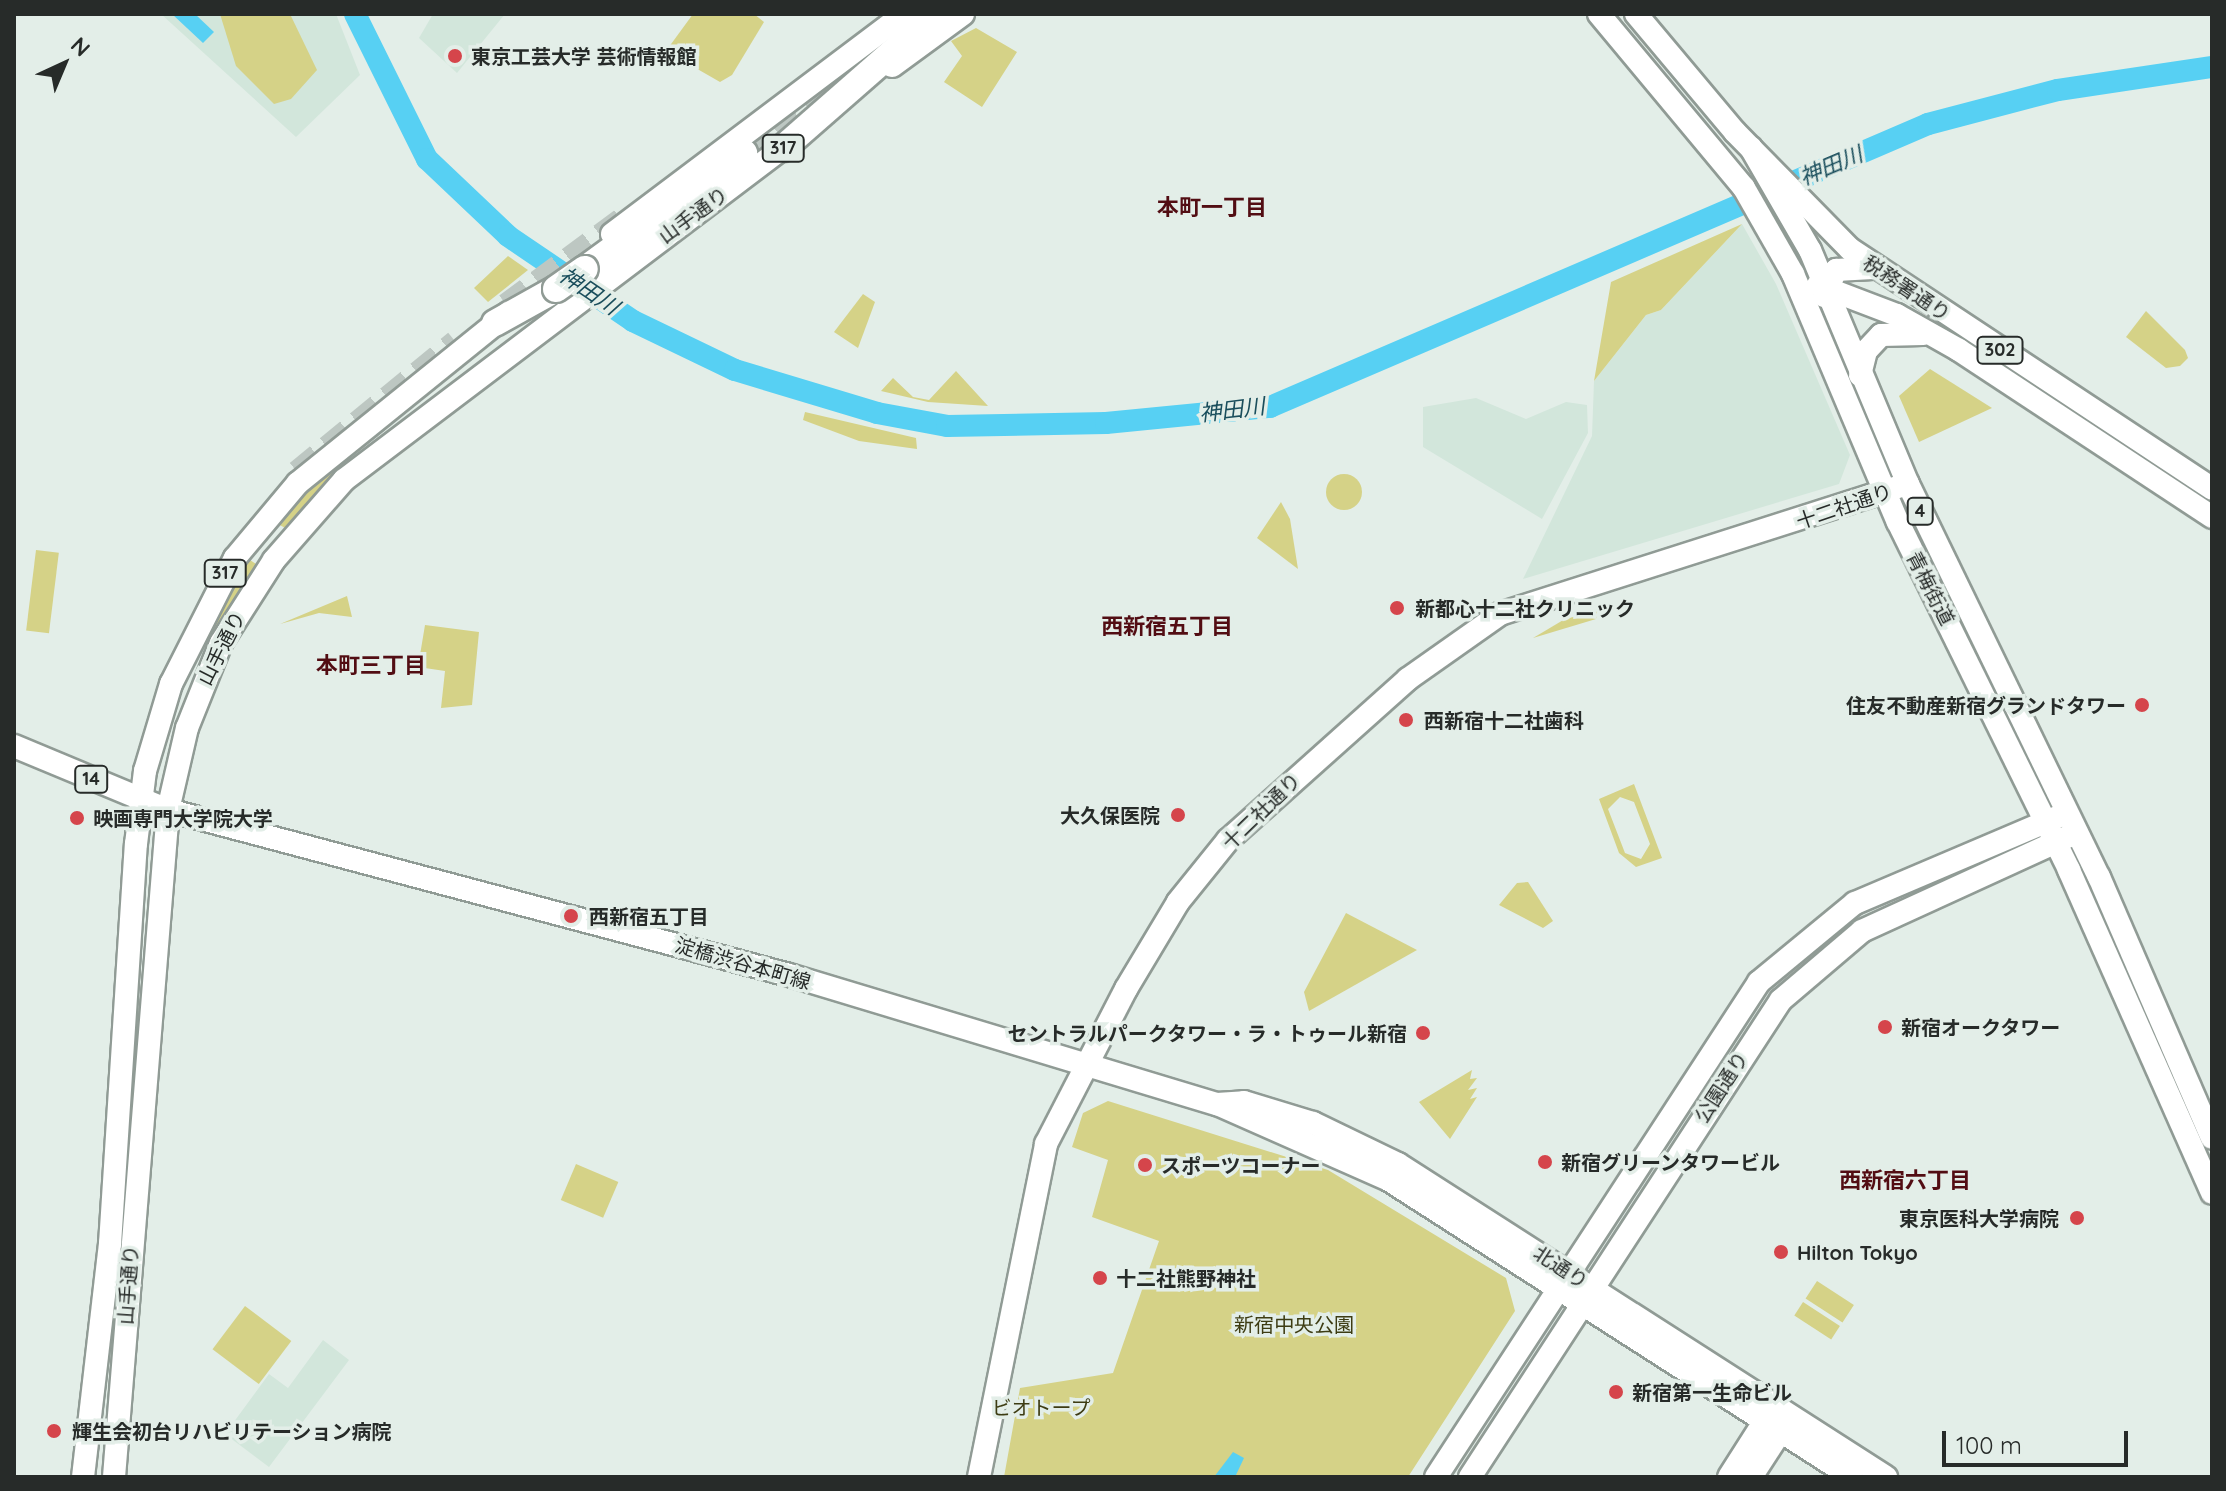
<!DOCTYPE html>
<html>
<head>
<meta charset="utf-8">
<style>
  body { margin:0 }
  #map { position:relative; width:2226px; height:1491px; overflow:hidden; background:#e3eee8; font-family:Quicksand,"Noto Sans JP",sans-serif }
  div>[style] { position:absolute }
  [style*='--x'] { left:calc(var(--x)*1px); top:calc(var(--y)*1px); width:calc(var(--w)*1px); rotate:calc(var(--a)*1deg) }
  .built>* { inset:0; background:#d2e6db }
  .green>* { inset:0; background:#d5d287; transform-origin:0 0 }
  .round { border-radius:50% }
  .water>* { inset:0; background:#57d0f3 }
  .river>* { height:22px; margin:-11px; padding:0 11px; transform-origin:11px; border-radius:11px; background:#57d0f3 }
  .highway-tunnel>* { height:26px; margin-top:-13px; transform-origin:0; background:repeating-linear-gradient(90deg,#bdc7c2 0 26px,transparent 0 39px) }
  .roads { filter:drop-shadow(2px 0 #909b95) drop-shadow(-2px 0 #909b95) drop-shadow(0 2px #909b95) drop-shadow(0 -2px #909b95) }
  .major>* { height:22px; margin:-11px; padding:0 11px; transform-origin:11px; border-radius:11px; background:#fff }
  .highway>* { height:26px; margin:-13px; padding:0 13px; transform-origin:13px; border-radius:13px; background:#fff }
  .bridges { filter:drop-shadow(2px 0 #909b95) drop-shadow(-2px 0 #909b95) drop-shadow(0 2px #909b95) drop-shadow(0 -2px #909b95) }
  .highway-bridge>* { height:26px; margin:-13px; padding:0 13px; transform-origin:13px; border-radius:13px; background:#fff }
  .dots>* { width:22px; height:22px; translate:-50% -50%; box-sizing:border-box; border:4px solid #e3eee8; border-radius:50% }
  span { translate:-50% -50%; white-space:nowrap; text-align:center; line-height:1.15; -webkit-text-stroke:7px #e3eee8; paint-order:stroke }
  .shield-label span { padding:2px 6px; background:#e3eee8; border:2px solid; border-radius:6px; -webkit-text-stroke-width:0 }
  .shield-label { font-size:18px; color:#272b29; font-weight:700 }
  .poi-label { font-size:20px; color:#272b29; font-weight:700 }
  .left { translate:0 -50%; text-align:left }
  .right { translate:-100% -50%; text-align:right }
  .street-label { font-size:20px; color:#272b29 }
  .park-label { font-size:20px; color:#3d3c13 }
  .water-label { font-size:22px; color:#1a4e5c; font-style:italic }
  .neighbourhood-label { font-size:22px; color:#520d13; font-weight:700 }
  .frame { position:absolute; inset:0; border:16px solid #272b29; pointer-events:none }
  .north { position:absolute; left:24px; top:24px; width:80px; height:80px; -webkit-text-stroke:6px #e3eee8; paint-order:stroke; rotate:44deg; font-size:22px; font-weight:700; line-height:32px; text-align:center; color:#272b29 }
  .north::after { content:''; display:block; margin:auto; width:28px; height:36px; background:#272b29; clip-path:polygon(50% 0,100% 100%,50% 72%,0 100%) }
  .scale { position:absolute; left:1942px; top:1431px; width:186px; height:36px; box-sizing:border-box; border:4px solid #272b29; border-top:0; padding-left:10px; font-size:24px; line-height:28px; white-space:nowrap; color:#272b29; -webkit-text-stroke:6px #e3eee8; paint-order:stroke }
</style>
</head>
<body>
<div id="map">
  <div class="built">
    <div style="clip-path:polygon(161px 14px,336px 14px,360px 75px,296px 137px)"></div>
    <div style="clip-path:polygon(433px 14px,505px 14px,457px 73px,419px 38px)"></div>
    <div style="clip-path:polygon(1742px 224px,1776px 284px,1850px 455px,1839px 484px,1523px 579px,1592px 436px,1594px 381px,1646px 315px,1661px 310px)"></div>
    <div style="clip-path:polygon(1476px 398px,1526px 419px,1566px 402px,1587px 405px,1588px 433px,1542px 519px,1423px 447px,1423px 407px)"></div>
    <div style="clip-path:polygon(323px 1340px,349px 1360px,269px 1467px,225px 1434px,269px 1374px,288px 1388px)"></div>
  </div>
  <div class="green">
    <div style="clip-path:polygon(220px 14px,290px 14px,317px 70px,291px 99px,274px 104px,236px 66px)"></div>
    <div style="clip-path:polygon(693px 14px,754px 14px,764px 22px,732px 75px,720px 82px,666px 51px)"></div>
    <div style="clip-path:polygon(976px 28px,1017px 52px,982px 107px,944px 82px,962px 56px,951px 41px)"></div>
    <div style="clip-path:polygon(1742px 224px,1661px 310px,1646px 315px,1594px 381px,1611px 282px)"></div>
    <div style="clip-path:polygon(508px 256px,528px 270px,488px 302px,474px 288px)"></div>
    <div style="clip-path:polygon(863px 294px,875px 302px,858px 348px,834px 332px)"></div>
    <div style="clip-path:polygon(2146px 311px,2185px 350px,2188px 358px,2180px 366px,2166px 368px,2126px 337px)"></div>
    <div style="clip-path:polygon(1930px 369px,1992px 408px,1919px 442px,1899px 396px)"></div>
    <div style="clip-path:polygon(956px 371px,988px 406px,928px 402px,881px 391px,893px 378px,913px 397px,929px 400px)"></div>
    <div style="clip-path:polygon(805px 412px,916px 438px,917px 449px,859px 441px,803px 420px)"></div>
    <div style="clip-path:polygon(344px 451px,352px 460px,285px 528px,273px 521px)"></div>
    <div class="round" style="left:1326px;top:474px;width:36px;height:36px"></div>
    <div style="clip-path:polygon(1281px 502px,1290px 519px,1298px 569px,1257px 538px)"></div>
    <div style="left:36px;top:550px;width:23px;height:81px;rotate:7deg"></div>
    <div style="clip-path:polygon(244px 556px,259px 566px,212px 639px,201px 632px)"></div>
    <div style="clip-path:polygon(347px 596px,352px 617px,319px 613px,280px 624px)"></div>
    <div style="clip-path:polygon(1598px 611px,1596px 619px,1533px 638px,1565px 619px)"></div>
    <div style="clip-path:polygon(425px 625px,479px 632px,472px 705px,441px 708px,445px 671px,418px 667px)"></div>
    <div style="clip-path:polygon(evenodd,1634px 784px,1662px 858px,1636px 867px,1619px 853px,1599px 799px,1634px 784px,1620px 797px,1634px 802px,1650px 844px,1641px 859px,1625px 853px,1608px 809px,1620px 797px)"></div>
    <div style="clip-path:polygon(1528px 882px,1553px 921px,1543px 928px,1499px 905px,1517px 883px)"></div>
    <div style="clip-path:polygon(1346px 913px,1417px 950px,1309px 1011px,1304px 992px)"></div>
    <div style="clip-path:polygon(1472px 1070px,1470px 1079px,1477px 1078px,1468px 1090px,1477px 1088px,1470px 1099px,1477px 1097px,1450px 1139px,1419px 1102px)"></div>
    <div style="clip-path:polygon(1108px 1101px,1328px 1170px,1506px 1278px,1515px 1311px,1408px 1477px,1004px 1477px,1020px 1388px,1113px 1373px,1159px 1241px,1092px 1217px,1108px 1160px,1072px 1147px,1083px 1113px)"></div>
    <div style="left:576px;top:1164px;width:46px;height:39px;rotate:23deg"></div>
    <div style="left:1817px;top:1281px;width:44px;height:21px;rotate:33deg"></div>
    <div style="left:1803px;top:1302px;width:44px;height:16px;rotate:33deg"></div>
    <div style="left:245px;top:1306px;width:58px;height:54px;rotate:37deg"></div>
  </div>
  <div class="water">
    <div style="clip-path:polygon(172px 14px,195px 14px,214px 32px,203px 43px)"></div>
    <div style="clip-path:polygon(1233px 1452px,1244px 1458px,1235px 1477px,1214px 1477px)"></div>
  </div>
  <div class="river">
    <div style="--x:355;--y:14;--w:162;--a:63.6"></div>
    <div style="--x:427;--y:159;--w:112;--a:43.5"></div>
    <div style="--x:508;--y:236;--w:151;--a:34.2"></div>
    <div style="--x:633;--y:321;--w:113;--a:25.7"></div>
    <div style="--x:735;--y:370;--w:148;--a:16.8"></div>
    <div style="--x:877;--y:413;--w:71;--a:10.5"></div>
    <div style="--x:947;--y:426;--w:159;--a:-1.1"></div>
    <div style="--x:1106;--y:423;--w:165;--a:-5.6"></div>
    <div style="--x:1270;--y:407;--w:716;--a:-23.27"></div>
    <div style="--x:1928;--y:124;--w:134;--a:-14.7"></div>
    <div style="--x:2058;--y:90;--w:156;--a:-8.5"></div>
  </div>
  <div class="highway-tunnel">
    <div style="--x:744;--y:153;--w:169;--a:-39"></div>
    <div style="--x:507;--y:306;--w:153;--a:-36.5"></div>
    <div style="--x:298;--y:473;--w:205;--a:-39.4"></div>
    <div style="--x:124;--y:1224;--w:217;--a:-85.2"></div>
  </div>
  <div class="roads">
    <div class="major">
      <div style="--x:1599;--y:14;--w:226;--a:50.2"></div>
      <div style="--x:1744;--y:188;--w:99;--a:60.3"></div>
      <div style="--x:1793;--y:274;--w:269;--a:67.1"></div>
      <div style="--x:1898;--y:522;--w:388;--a:63.8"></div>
      <div style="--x:2069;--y:870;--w:353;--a:66.1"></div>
      <div style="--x:1636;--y:14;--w:154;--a:50"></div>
      <div style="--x:1735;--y:132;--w:164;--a:45.5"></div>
      <div style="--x:1850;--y:249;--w:434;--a:33.5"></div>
      <div style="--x:892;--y:66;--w:88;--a:-36.2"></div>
      <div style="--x:1751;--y:148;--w:118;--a:60"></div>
      <div style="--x:1810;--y:250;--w:254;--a:67.3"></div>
      <div style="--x:1908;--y:484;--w:437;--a:64.1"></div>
      <div style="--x:2099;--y:877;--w:284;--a:66.6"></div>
      <div style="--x:612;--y:234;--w:366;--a:-37"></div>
      <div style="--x:1818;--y:285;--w:85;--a:20.8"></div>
      <div style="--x:1897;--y:315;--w:71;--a:29.4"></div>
      <div style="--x:1959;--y:350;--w:303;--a:33.4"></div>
      <div style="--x:1824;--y:296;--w:29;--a:-65"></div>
      <div style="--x:1836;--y:270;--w:37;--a:-3"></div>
      <div style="--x:1860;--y:375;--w:25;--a:-76"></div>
      <div style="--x:1866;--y:351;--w:22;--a:-47"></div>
      <div style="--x:1881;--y:335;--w:42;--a:-1.4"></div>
      <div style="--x:14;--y:746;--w:167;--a:22.6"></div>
      <div style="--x:168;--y:810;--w:643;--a:14.88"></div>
      <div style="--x:789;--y:975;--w:447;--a:16.8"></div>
      <div style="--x:1217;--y:1104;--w:188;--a:23.8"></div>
      <div style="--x:1389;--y:1180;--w:550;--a:32.68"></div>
      <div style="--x:1217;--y:1104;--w:27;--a:-4"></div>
      <div style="--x:1244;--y:1102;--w:72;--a:16.9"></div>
      <div style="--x:1313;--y:1123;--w:94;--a:25.8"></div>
      <div style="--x:1398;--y:1164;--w:580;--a:32.68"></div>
      <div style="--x:83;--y:1477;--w:235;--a:-83.4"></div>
      <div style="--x:110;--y:1244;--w:401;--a:-86.3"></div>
      <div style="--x:136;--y:844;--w:74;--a:-83"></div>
      <div style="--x:145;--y:771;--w:91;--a:-73.4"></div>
      <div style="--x:171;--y:684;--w:141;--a:-63.1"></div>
      <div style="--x:235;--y:558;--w:98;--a:-50"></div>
      <div style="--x:298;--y:483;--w:271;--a:-38.9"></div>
      <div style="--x:114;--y:1477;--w:669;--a:-85.37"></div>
      <div style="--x:168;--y:810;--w:84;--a:-77"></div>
      <div style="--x:187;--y:728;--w:92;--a:-68.2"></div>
      <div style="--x:221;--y:643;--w:98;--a:-57.4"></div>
      <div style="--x:274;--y:560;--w:106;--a:-48.8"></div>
      <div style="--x:344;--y:480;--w:568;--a:-37.13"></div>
      <div style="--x:979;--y:1477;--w:340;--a:-78.6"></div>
      <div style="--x:1046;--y:1144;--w:174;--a:-62.7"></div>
      <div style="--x:1126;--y:989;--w:101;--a:-59.1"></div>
      <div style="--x:1178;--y:902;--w:80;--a:-51.1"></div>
      <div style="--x:1228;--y:840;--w:241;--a:-41.8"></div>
      <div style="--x:1408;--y:679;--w:113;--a:-35.2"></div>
      <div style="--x:1500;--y:614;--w:428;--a:-17.7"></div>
      <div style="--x:1436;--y:1477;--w:591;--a:-56.87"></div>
      <div style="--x:1759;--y:982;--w:124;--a:-39.5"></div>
      <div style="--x:1855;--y:903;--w:220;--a:-23"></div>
      <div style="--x:1470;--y:1477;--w:569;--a:-56.9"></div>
      <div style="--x:1781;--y:1000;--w:106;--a:-40.4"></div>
      <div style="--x:1862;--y:931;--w:226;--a:-24.6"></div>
      <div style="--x:1729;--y:1477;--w:78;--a:-57.5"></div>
      <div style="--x:1751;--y:1477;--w:68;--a:-57"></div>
    </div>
    <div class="highway">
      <div style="--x:783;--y:148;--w:203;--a:-41.2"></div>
      <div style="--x:585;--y:269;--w:197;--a:-36.1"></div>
      <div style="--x:495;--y:323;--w:70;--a:-29.1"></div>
    </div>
  </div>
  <div class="bridges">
    <div class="highway-bridge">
      <div style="--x:556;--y:289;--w:35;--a:-35"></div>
    </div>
  </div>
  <div class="dots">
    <div style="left:455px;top:56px;background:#d5454b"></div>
    <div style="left:1397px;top:608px;background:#d5454b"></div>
    <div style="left:2142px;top:705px;background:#d5454b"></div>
    <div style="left:1406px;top:720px;background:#d5454b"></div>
    <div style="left:1178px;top:815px;background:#d5454b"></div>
    <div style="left:77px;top:818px;background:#d5454b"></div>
    <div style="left:571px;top:916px;background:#d5454b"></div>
    <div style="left:1885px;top:1027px;background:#d5454b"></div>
    <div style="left:1423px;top:1033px;background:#d5454b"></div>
    <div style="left:1545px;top:1162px;background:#d5454b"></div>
    <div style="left:1145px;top:1165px;background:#d5454b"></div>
    <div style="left:2077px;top:1218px;background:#d5454b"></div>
    <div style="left:1781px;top:1252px;background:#d5454b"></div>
    <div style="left:1100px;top:1278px;background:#d5454b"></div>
    <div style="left:1616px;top:1392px;background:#d5454b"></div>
    <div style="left:54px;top:1431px;background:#d5454b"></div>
  </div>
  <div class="shield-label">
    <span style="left:783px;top:148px">317</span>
    <span style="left:2000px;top:350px">302</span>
    <span style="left:1920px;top:511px">4</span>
    <span style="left:225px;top:573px">317</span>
    <span style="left:91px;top:779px">14</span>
  </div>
  <div class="poi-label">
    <span class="left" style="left:471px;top:56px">東京工芸大学 芸術情報館</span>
    <span class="left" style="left:1415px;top:608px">新都心十二社クリニック</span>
    <span class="right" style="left:2126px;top:705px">住友不動産新宿グランドタワー</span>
    <span class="left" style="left:1424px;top:720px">西新宿十二社歯科</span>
    <span class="right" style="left:1160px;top:815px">大久保医院</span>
    <span class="left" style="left:93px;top:818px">映画専門大学院大学</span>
    <span class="left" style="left:589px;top:916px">西新宿五丁目</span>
    <span class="left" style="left:1901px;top:1027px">新宿オークタワー</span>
    <span class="right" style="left:1407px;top:1033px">セントラルパークタワー・ラ・トゥール新宿</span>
    <span class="left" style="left:1561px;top:1162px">新宿グリーンタワービル</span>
    <span class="left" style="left:1161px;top:1165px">スポーツコーナー</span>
    <span class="right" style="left:2059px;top:1218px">東京医科大学病院</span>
    <span class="left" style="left:1797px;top:1252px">Hilton Tokyo</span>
    <span class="left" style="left:1116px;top:1278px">十二社熊野神社</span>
    <span class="left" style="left:1632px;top:1392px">新宿第一生命ビル</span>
    <span class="left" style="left:72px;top:1431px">輝生会初台リハビリテーション病院</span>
  </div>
  <div class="street-label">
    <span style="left:693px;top:215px;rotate:-36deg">山手通り</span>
    <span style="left:1907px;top:288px;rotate:34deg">税務署通り</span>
    <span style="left:1844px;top:506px;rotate:-19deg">十二社通り</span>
    <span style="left:1931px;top:588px;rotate:63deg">青梅街道</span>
    <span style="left:221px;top:648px;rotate:-63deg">山手通り</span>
    <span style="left:1261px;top:811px;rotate:-44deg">十二社通り</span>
    <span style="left:743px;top:963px;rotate:16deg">淀橋渋谷本町線</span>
    <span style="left:1721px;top:1087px;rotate:-57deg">公園通り</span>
    <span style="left:1561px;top:1267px;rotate:33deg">北通り</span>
    <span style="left:128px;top:1285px;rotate:-86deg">山手通り</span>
  </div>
  <div class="park-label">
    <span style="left:1294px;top:1324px">新宿中央公園</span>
    <span style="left:1041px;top:1407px">ビオトープ</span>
  </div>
  <div class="water-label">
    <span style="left:1831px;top:166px;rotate:-23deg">神田川</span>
    <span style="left:589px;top:291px;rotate:34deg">神田川</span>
    <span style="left:1232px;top:410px;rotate:-7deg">神田川</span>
  </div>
  <div class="neighbourhood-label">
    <span style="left:1212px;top:208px">本町一丁目</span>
    <span style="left:1167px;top:627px">西新宿五丁目</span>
    <span style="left:371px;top:666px">本町三丁目</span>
    <span style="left:1905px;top:1181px">西新宿六丁目</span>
  </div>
  <div class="frame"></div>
  <div class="north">N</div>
  <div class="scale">100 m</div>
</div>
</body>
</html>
